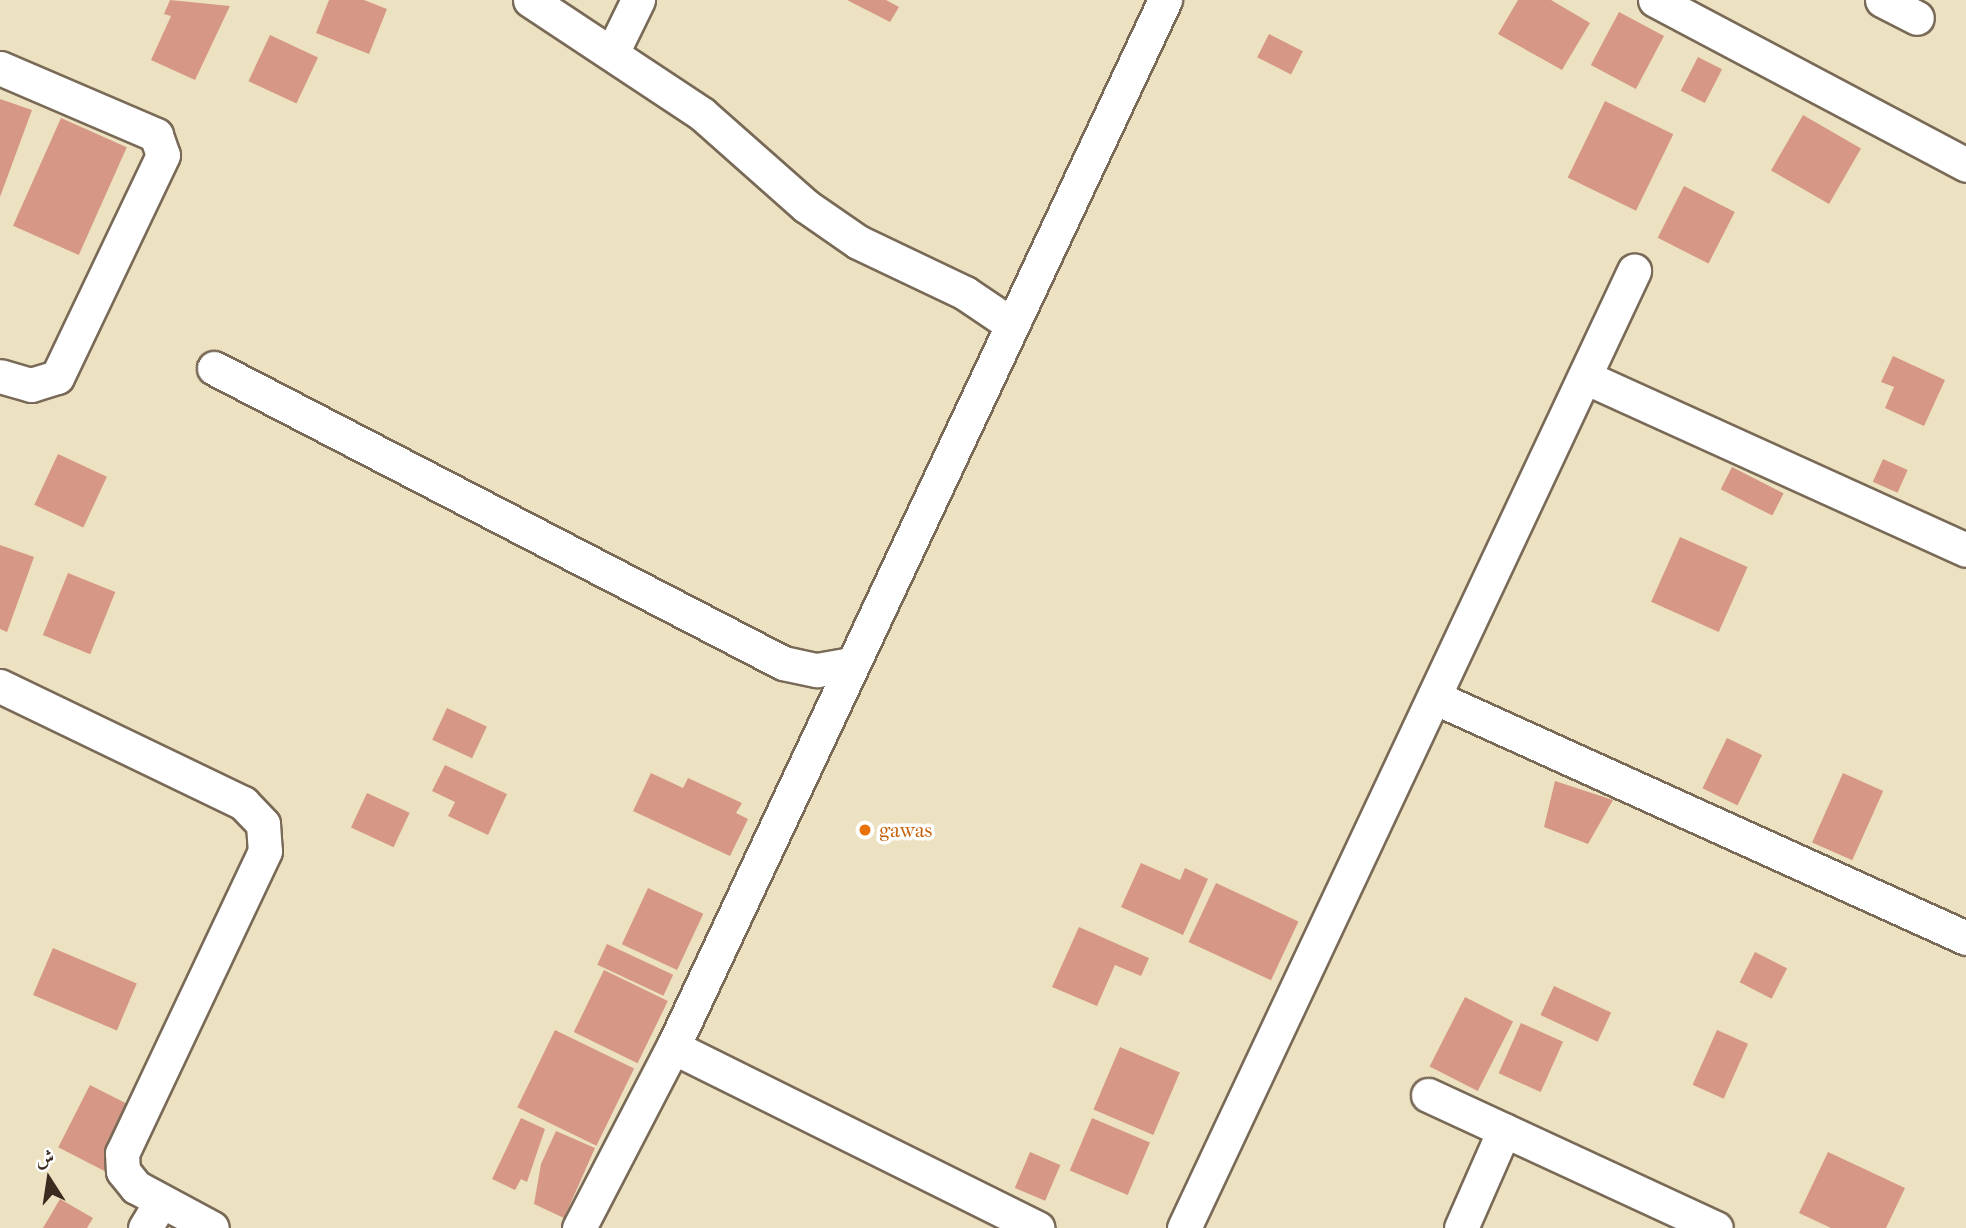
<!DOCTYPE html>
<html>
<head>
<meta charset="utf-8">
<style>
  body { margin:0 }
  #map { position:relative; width:1966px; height:1228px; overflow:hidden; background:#ece2c1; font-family:"IM FELL French Canon",Amiri,serif }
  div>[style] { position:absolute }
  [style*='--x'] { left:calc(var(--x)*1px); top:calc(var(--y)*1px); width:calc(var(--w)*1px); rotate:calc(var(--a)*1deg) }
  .building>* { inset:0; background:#d69786; transform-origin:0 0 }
  .roads { filter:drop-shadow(2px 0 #796a57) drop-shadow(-2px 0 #796a57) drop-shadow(0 2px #796a57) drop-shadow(0 -2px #796a57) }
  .minor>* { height:33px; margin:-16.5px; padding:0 16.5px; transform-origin:16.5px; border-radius:16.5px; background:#fff }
  .dots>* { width:19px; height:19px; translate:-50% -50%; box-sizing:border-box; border:4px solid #fff; border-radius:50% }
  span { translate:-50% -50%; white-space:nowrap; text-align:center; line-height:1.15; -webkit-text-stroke:7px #fff; paint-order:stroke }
  .food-label { font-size:21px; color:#c56008 }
  .left { translate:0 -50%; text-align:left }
  .north { position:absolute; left:14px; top:1144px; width:70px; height:70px; -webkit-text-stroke:5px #fff; paint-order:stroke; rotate:348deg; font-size:19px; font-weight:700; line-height:28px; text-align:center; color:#3b2a1e }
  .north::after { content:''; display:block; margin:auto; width:24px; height:32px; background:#3b2a1e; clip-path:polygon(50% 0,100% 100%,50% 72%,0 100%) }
</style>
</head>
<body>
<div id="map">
  <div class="building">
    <div style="clip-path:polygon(170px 0,230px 6px,195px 80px,151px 60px,171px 16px,164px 14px)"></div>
    <div style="clip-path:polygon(329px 0,364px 0,387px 9px,369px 54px,316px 33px)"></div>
    <div style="clip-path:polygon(847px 0,886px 0,899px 7px,890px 22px)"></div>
    <div style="clip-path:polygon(1518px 0,1551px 0,1590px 23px,1562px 70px,1498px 34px)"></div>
    <div style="left:1619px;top:12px;width:51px;height:60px;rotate:28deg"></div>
    <div style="left:1269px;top:34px;width:38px;height:26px;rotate:27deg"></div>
    <div style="left:270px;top:35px;width:53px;height:51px;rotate:25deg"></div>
    <div style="left:1698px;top:57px;width:27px;height:38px;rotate:27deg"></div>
    <div style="clip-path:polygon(0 99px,32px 110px,0 197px)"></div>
    <div style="left:1605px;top:101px;width:76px;height:85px;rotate:26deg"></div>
    <div style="left:1803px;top:115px;width:67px;height:64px;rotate:30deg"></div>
    <div style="left:61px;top:118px;width:72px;height:118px;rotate:24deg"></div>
    <div style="left:1684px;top:186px;width:57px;height:58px;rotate:27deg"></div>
    <div style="clip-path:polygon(1893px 356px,1945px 380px,1924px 426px,1885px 408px,1894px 387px,1881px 382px)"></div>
    <div style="left:58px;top:454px;width:54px;height:56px;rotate:25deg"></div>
    <div style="left:1883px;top:459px;width:27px;height:25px;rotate:24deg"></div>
    <div style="left:1732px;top:467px;width:58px;height:25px;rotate:27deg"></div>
    <div style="left:1680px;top:537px;width:74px;height:71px;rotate:24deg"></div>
    <div style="clip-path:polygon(0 545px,34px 557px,7px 632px,0 629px)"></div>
    <div style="left:68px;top:573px;width:51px;height:67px;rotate:22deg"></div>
    <div style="left:447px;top:708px;width:44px;height:35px;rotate:25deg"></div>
    <div style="left:1727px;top:738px;width:39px;height:56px;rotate:26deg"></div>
    <div style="clip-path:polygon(445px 765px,507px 794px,488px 835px,448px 816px,455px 802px,432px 791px)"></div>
    <div style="clip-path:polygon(651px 773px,683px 788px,688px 778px,742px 803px,736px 813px,748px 819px,730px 856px,633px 811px)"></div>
    <div style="left:1843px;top:773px;width:44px;height:76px;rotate:24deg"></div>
    <div style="clip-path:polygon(1555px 781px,1613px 800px,1588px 844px,1544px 827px)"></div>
    <div style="left:367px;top:793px;width:47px;height:38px;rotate:25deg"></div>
    <div style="clip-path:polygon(1141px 863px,1180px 880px,1185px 868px,1208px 879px,1183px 935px,1121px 907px)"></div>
    <div style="left:1216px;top:883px;width:91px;height:65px;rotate:25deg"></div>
    <div style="left:648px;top:888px;width:61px;height:62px;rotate:25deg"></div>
    <div style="clip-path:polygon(1079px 927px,1149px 958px,1141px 976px,1115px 965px,1097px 1006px,1052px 987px)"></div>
    <div style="left:607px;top:944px;width:73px;height:23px;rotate:25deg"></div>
    <div style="left:53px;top:948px;width:91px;height:51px;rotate:23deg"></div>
    <div style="left:1755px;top:952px;width:36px;height:34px;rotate:27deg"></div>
    <div style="left:604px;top:970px;width:71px;height:69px;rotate:26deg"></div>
    <div style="left:1554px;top:986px;width:63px;height:32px;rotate:25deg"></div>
    <div style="left:1465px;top:997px;width:54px;height:78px;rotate:27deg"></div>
    <div style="left:1521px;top:1023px;width:46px;height:55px;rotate:24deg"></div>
    <div style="left:555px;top:1030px;width:88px;height:86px;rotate:26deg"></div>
    <div style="left:1717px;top:1030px;width:34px;height:60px;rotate:24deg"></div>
    <div style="left:1120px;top:1047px;width:65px;height:68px;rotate:23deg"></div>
    <div style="left:90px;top:1085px;width:53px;height:70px;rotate:27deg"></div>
    <div style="clip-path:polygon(521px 1118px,545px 1129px,527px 1182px,521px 1179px,515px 1190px,492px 1179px)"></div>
    <div style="left:1092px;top:1118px;width:63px;height:57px;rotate:23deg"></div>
    <div style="clip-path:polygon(556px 1131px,595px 1148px,564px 1218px,534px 1204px,541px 1164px)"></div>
    <div style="left:1030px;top:1152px;width:33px;height:39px;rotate:23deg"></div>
    <div style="clip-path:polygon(1828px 1152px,1905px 1188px,1886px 1228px,1831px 1228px,1799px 1213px)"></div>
    <div style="clip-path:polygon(60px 1199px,93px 1218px,87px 1228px,43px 1228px)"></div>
  </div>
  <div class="roads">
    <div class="minor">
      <div style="--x:530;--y:0;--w:206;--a:33.5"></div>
      <div style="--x:702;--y:114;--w:139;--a:41.5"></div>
      <div style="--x:806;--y:206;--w:63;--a:34.7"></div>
      <div style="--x:858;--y:242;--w:119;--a:25.5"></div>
      <div style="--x:965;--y:293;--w:55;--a:34"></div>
      <div style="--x:1655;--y:0;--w:352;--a:27.9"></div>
      <div style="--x:1882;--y:0;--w:39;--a:27"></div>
      <div style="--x:613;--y:51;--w:57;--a:-63.9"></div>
      <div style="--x:0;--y:68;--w:170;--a:23.2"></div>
      <div style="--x:156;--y:135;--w:21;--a:71"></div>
      <div style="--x:163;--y:155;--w:246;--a:115.5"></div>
      <div style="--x:57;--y:377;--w:27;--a:163"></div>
      <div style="--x:31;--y:385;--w:32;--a:-164"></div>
      <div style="--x:214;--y:368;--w:641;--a:27.4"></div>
      <div style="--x:783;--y:663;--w:35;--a:12"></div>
      <div style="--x:817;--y:670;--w:36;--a:-10"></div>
      <div style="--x:1585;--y:377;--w:418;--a:24.4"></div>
      <div style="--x:0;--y:686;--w:270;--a:25.7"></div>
      <div style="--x:243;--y:803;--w:29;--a:46"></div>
      <div style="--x:263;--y:824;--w:27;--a:86"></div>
      <div style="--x:265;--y:851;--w:334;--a:115.3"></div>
      <div style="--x:122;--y:1153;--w:18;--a:87"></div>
      <div style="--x:123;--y:1171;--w:21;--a:51"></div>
      <div style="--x:136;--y:1187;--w:86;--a:28.3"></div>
      <div style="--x:1434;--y:697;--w:584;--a:24.37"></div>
      <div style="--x:673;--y:1047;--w:407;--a:26.4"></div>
      <div style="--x:1428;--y:1095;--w:317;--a:24.8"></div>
      <div style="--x:145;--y:1228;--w:31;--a:-59"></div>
      <div style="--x:579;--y:1228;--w:204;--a:-62.6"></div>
      <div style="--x:673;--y:1047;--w:1157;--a:-64.83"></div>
      <div style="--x:1184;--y:1228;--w:1058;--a:-64.82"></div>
      <div style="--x:1461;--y:1228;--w:107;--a:-66.3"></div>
    </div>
  </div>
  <div class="dots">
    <div style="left:865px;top:830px;background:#e8710a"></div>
  </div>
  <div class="food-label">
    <span class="left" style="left:879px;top:830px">gawas</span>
  </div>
  <div class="north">ش</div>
</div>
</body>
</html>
